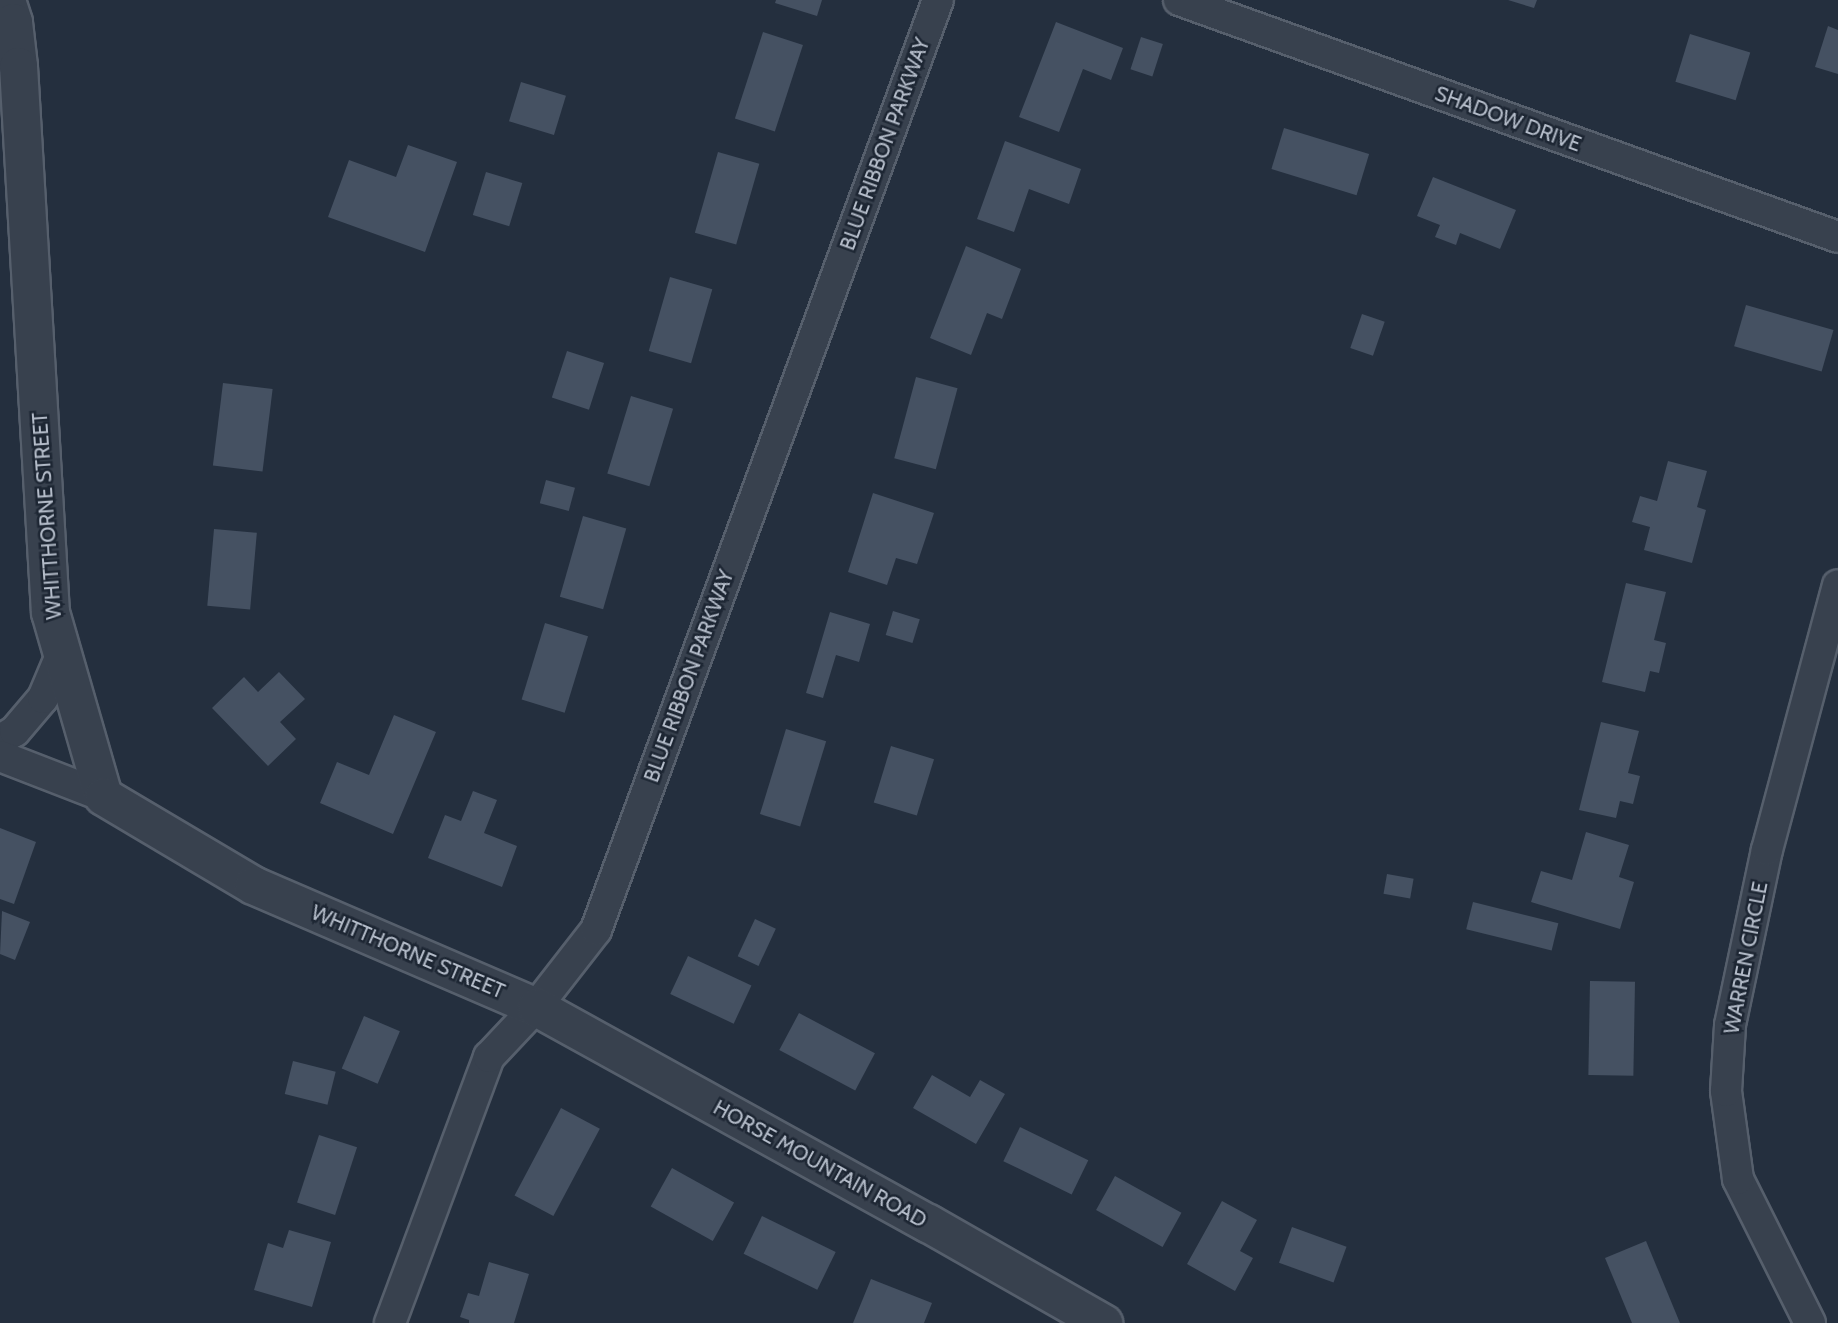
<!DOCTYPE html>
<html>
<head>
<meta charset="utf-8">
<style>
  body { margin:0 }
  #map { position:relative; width:1838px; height:1323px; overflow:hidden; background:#242f3e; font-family:Cabin,sans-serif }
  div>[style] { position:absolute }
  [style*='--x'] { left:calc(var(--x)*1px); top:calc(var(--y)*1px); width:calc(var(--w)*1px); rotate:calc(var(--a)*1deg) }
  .building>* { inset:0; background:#455162; transform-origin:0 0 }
  .roads { filter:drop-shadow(2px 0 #565f6c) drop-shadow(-2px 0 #565f6c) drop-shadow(0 2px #565f6c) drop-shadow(0 -2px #565f6c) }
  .minor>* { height:30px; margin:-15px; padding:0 15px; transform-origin:15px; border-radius:15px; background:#38414e }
  .tertiary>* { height:37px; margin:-18.5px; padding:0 18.5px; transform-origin:18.5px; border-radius:18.5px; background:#38414e }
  span { translate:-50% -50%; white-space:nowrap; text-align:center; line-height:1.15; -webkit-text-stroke:5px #1d2633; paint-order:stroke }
  .street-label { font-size:21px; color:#b4bcc9 }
</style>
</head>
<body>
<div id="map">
  <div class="building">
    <div style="clip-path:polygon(776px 0,822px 0,817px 16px,775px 3px)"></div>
    <div style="clip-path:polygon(1508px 0,1537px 0,1534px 8px)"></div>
    <div style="clip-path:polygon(1056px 22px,1123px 48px,1111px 80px,1083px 69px,1059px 132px,1019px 117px)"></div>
    <div style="clip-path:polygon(1828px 26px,1838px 30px,1838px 74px,1815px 67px)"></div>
    <div style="left:763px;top:32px;width:42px;height:91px;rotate:18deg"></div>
    <div style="left:1690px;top:34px;width:63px;height:50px;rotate:17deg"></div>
    <div style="left:1141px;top:37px;width:23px;height:34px;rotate:18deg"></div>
    <div style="left:521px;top:82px;width:47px;height:41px;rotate:17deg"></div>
    <div style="left:1284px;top:128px;width:89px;height:43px;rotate:17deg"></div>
    <div style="clip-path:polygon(1005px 141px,1081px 169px,1069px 204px,1029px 189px,1014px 232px,977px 219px)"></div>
    <div style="clip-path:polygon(408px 145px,457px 162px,425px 252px,328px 217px,349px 160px,396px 177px)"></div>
    <div style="left:718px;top:152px;width:43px;height:84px;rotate:16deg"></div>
    <div style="left:486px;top:172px;width:38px;height:45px;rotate:17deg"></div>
    <div style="clip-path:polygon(1433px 177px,1516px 210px,1500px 249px,1460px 233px,1456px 245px,1435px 237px,1440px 225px,1417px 216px)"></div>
    <div style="clip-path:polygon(966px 246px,1021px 269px,1002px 319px,987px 313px,971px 355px,930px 338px)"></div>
    <div style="left:670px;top:277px;width:44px;height:77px;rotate:16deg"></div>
    <div style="left:1746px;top:305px;width:91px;height:43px;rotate:16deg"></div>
    <div style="left:1362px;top:314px;width:24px;height:36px;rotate:19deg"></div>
    <div style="left:567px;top:351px;width:39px;height:49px;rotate:18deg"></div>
    <div style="left:916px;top:377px;width:43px;height:84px;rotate:15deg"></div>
    <div style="left:223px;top:383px;width:50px;height:83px;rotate:7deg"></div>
    <div style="left:631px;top:396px;width:44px;height:81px;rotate:17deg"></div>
    <div style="clip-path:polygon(1668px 461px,1707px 471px,1697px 507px,1706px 510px,1692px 563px,1644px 550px,1650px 527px,1632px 522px,1640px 496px,1657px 501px)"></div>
    <div style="left:546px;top:480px;width:30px;height:24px;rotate:15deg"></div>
    <div style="clip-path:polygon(873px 493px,934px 513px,917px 564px,896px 558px,887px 585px,848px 572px)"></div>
    <div style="left:583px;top:516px;width:45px;height:84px;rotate:16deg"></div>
    <div style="left:214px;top:529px;width:43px;height:77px;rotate:5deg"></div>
    <div style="clip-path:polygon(1626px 583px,1666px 592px,1654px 640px,1666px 643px,1659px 673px,1650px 671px,1645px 692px,1602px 682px)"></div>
    <div style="left:893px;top:611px;width:28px;height:25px;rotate:17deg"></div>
    <div style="clip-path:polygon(830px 612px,870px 624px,859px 662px,836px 655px,823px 698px,806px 693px)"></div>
    <div style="left:545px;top:623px;width:45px;height:80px;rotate:17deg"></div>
    <div style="clip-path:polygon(279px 672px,305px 699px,280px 722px,296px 739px,268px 766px,212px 708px,244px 677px,258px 692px)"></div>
    <div style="clip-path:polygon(394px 715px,436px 732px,393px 834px,320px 803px,337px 762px,369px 775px)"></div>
    <div style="clip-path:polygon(1601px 722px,1639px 731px,1628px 773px,1640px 776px,1633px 804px,1620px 801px,1616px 818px,1579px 810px)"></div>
    <div style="left:786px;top:729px;width:42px;height:89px;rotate:17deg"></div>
    <div style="left:891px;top:746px;width:45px;height:59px;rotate:17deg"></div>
    <div style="clip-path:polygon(473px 791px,497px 800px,484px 833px,517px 846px,502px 887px,428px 858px,445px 815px,461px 821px)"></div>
    <div style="clip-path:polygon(0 828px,36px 842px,14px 904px,0 899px)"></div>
    <div style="clip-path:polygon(1586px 832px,1629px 845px,1619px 877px,1634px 882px,1620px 929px,1531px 902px,1541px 871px,1572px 880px)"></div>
    <div style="left:1387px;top:874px;width:27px;height:20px;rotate:10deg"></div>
    <div style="left:1473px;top:902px;width:88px;height:28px;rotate:14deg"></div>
    <div style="clip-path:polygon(2px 911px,30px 922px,15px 960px,0 954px)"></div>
    <div style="left:755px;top:919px;width:23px;height:41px;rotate:25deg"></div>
    <div style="left:688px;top:956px;width:70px;height:42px;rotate:25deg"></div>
    <div style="left:1590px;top:981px;width:45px;height:94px;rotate:1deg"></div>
    <div style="left:799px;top:1013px;width:86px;height:42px;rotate:28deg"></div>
    <div style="left:364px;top:1016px;width:39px;height:57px;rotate:23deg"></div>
    <div style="left:293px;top:1061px;width:44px;height:34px;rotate:14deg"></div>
    <div style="clip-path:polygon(932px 1075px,970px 1097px,980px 1080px,1005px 1094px,976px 1144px,913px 1108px)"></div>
    <div style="left:561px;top:1108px;width:44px;height:99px;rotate:28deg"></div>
    <div style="left:1020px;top:1127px;width:76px;height:38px;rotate:26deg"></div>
    <div style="left:319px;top:1135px;width:40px;height:71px;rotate:18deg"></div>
    <div style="left:672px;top:1168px;width:71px;height:44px;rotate:29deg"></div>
    <div style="left:1115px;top:1176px;width:76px;height:39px;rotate:29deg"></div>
    <div style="clip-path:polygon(1222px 1201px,1257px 1220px,1240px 1251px,1253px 1258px,1235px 1291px,1187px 1264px)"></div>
    <div style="left:762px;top:1216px;width:82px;height:42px;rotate:26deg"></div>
    <div style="left:1292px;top:1227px;width:58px;height:38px;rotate:20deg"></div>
    <div style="clip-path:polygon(289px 1230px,331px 1242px,312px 1307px,254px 1290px,268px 1243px,283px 1248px)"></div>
    <div style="clip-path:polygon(1646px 1241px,1680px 1323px,1632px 1323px,1605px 1258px)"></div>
    <div style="clip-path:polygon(489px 1262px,529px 1274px,514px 1323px,469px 1323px,469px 1320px,460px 1317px,468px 1293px,479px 1296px)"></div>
    <div style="clip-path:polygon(871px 1279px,932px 1303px,924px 1323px,853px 1323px)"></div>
  </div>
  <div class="roads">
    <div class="minor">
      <div style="--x:1179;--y:0;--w:700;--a:19.78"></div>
      <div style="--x:0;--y:740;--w:17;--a:-31"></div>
      <div style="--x:15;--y:731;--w:43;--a:-49.7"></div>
      <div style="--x:43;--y:698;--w:49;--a:-67.1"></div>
      <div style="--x:0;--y:756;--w:110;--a:21.2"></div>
      <div style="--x:390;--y:1323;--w:284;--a:-69.6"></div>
      <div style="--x:489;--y:1057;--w:69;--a:-46.8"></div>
      <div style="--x:536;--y:1007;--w:98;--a:-52.1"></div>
      <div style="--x:596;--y:930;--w:991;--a:-69.81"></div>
      <div style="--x:1810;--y:1323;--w:161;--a:-116.6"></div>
      <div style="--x:1738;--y:1179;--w:89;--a:-97.8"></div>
      <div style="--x:1726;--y:1091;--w:66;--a:-86.5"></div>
      <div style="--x:1730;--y:1025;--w:179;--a:-78.1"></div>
      <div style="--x:1767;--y:850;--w:274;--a:-75"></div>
    </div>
    <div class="tertiary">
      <div style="--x:6;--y:0;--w:23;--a:72"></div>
      <div style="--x:13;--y:22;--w:44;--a:83.5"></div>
      <div style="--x:18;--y:66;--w:547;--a:86.65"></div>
      <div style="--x:50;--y:612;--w:191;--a:73.9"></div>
      <div style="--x:103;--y:796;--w:174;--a:30.7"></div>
      <div style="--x:253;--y:885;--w:308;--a:23.3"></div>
      <div style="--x:536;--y:1007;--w:448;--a:28.9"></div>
      <div style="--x:928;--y:1223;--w:202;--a:29.7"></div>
    </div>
  </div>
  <div class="street-label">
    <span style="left:1508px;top:119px;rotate:20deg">SHADOW DRIVE</span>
    <span style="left:885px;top:144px;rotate:-70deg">BLUE RIBBON PARKWAY</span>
    <span style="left:47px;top:516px;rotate:-94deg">WHITTHORNE STREET</span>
    <span style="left:689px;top:676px;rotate:-70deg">BLUE RIBBON PARKWAY</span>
    <span style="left:408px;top:952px;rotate:23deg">WHITTHORNE STREET</span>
    <span style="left:1746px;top:958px;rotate:-79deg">WARREN CIRCLE</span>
    <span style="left:820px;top:1164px;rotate:29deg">HORSE MOUNTAIN ROAD</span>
  </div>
</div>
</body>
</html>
